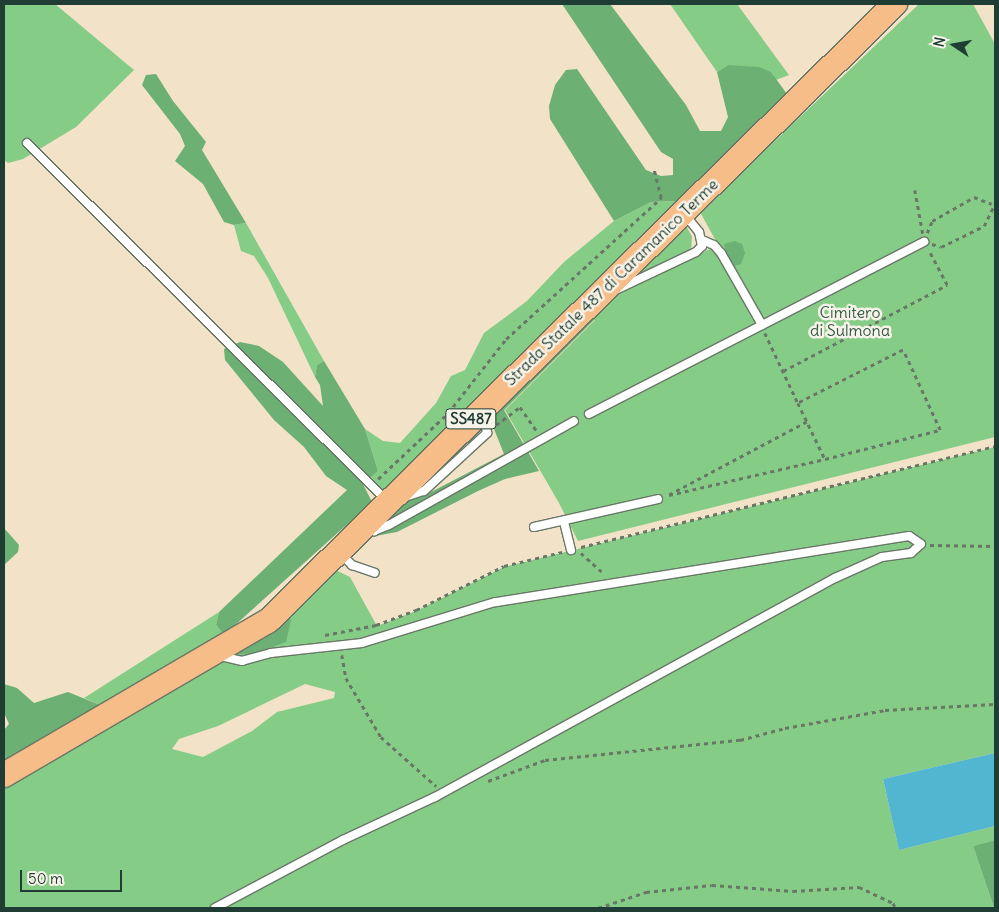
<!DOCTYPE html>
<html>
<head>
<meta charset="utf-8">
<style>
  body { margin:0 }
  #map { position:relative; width:999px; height:912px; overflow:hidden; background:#f2e2c7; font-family:Delius,sans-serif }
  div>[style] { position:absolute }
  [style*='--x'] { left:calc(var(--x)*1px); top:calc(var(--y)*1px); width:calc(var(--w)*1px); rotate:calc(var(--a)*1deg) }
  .green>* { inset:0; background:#85cc87 }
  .forest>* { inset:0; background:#6cb074 }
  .water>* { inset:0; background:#53b6d1 }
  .path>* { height:2.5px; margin-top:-1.25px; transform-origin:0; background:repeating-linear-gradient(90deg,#697767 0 4px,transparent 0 8px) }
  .roads { filter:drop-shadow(1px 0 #697767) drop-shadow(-1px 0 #697767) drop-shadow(0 1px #697767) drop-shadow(0 -1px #697767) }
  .lane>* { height:8px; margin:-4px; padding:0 4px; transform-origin:4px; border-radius:4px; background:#fff }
  .primary>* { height:24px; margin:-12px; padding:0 12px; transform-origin:12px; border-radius:12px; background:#f7bd88 }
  span { translate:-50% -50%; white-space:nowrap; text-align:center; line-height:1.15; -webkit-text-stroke:5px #f7f3e8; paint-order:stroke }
  .shield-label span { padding:1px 4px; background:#f7f3e8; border:1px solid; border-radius:4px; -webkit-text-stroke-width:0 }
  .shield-label { font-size:15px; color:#1f3d34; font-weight:700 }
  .street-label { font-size:16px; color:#1f3d34 }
  .park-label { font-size:16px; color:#335a45 }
  .frame { position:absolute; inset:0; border:5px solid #1f3d34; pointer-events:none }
  .north { position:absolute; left:929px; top:20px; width:50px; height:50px; -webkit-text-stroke:4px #f7f3e8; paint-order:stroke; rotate:282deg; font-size:14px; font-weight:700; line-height:20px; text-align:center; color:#1f3d34 }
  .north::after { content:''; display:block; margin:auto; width:18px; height:22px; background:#1f3d34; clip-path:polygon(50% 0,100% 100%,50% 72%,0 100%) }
  .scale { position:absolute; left:20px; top:870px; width:102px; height:22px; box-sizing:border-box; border:2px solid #1f3d34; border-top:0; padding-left:6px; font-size:15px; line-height:18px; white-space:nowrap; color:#1f3d34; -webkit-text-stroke:4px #f7f3e8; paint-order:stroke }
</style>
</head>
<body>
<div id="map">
  <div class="green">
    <div style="clip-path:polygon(4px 4px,55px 4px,134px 70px,76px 127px,23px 159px,8px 163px,4px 160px)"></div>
    <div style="clip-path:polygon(670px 4px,737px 4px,789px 75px,776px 80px,771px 72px,728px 65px,717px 72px)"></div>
    <div style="clip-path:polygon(919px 4px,973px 4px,995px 44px,995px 437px,578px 541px,559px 503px,505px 410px,595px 320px,581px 321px,598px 303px,710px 249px,718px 254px,722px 252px,700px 212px)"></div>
    <div style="clip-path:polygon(676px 201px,383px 491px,371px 477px,378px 471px,365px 429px,383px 441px,400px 443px,436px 403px,451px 376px,465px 370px,484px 333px,527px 301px,564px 262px,614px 221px,651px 202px)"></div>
    <div style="clip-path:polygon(682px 218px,692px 237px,691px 251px,618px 285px)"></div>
    <div style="clip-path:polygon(246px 223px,324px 361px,317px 365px,315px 377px,268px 278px,254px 256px,241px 251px,234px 225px)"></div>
    <div style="clip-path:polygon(evenodd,995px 447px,995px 753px,883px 779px,899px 850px,995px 826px,995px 840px,973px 846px,994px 908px,4px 908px,4px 775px,211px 656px,327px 566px,350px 577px,377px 626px,416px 611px,504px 567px,995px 447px,305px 684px,335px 692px,334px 698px,277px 712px,252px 731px,203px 757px,172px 749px,179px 739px,218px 726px,305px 684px)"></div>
    <div style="clip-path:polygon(219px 612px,216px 625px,224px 635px,105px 707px,84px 698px)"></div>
  </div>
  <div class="forest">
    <div style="clip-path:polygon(562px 4px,610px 4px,686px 105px,700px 131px,721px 131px,728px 117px,717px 72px,728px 65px,759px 67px,771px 72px,787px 94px,676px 201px,651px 202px,614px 221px,550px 119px,549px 106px,555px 85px,566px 70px,577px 69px,646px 170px,661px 176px,673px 175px,673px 159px,661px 152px)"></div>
    <div style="clip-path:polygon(156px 74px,173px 101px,206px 142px,202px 150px,246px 223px,234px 225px,224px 222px,203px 184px,175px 161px,185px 146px,180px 134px,142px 85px,146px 75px)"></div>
    <div style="clip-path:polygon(735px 241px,742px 244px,745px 253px,741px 264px,734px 266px,728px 259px,724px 244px)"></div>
    <div style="clip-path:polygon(595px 319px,504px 410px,539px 471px,505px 479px,478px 491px,397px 532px,370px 537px,376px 522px,394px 504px,431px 492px,504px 454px,488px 414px,581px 321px)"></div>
    <div style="clip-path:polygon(240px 342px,259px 346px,283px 362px,323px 406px,320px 385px,315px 377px,317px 365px,324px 361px,365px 429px,378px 471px,363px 484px,372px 502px,224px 635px,216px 625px,219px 612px,347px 490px,326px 476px,304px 447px,274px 420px,225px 360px,224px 349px)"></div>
    <div style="clip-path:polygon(4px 528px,19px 545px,18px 552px,4px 565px)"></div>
    <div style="clip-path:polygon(287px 613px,291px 620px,286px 642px,256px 653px,231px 655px)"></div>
    <div style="clip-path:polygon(4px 684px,17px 688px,34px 703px,68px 692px,105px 707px,4px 765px,4px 730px,9px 724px,4px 713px)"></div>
    <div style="clip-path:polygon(995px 840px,995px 908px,994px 908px,973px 846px)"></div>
  </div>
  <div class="water">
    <div style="clip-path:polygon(995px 753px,995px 826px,899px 850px,883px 779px)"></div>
  </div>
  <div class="path">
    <div style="--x:915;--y:190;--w:45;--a:79.7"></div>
    <div style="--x:927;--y:233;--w:13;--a:-67"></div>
    <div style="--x:932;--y:221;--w:48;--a:-29.7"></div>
    <div style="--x:974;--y:197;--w:19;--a:21"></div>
    <div style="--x:932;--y:244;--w:9;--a:18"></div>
    <div style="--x:941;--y:247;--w:48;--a:-26"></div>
    <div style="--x:984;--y:226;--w:25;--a:-64"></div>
    <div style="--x:765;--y:333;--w:77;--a:64.8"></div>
    <div style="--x:798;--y:403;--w:62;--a:64.3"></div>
    <div style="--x:825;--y:459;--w:119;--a:-14.2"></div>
    <div style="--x:940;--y:430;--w:88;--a:-114.8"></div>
    <div style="--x:903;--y:350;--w:118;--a:153.2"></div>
    <div style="--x:783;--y:371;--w:185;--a:-27.7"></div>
    <div style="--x:947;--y:285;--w:40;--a:-118"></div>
    <div style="--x:807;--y:422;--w:156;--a:152.1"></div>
    <div style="--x:669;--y:495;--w:160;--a:-13"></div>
    <div style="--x:496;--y:425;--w:30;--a:-37"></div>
    <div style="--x:520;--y:407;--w:29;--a:55"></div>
    <div style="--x:378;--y:479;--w:96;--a:-43.3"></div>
    <div style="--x:448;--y:413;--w:94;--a:-51.9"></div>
    <div style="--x:506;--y:339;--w:210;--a:-42.3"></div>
    <div style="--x:661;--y:198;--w:30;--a:-104"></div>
    <div style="--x:930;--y:545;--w:65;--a:0.9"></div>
    <div style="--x:581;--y:547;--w:426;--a:-13.7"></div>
    <div style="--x:581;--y:553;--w:31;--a:42"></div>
    <div style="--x:325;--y:635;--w:52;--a:-11.1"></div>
    <div style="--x:376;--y:625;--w:43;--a:-20.6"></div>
    <div style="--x:416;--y:610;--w:98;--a:-26.6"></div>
    <div style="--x:504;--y:566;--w:60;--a:-13.6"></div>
    <div style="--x:342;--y:655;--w:23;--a:80"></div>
    <div style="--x:346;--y:678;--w:69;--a:59.3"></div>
    <div style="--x:381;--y:737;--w:74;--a:41.7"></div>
    <div style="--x:488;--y:781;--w:61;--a:-20.2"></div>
    <div style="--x:545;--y:760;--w:196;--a:-5.9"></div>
    <div style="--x:740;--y:740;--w:47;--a:-14.9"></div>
    <div style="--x:785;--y:728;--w:102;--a:-10.2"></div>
    <div style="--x:885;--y:710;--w:110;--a:-3.1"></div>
    <div style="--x:598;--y:908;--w:51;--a:-18.4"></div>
    <div style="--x:646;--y:892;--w:66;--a:-6.1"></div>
    <div style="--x:712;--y:885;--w:81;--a:4.2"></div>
    <div style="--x:793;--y:891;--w:66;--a:-3.5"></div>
    <div style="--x:859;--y:887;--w:38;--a:25"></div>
    <div style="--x:893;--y:903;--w:6;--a:59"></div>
  </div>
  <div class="roads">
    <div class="lane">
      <div style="--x:27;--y:143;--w:506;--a:44.84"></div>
      <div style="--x:702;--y:240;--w:13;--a:23"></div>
      <div style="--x:714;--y:245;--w:11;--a:49"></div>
      <div style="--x:721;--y:253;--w:83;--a:60.3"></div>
      <div style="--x:618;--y:289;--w:86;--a:-25.4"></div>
      <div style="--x:696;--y:252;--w:8;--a:-45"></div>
      <div style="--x:702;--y:246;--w:14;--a:-102"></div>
      <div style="--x:699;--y:232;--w:22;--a:-129"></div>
      <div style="--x:589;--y:414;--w:377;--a:-27.2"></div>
      <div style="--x:405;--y:497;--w:20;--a:-18"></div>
      <div style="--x:424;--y:491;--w:86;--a:-42.6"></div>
      <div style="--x:487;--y:433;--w:18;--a:-99"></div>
      <div style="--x:564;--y:522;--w:29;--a:76"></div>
      <div style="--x:534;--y:527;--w:127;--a:-12.7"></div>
      <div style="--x:371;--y:529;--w:4;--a:34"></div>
      <div style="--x:374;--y:531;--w:16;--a:-22"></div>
      <div style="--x:389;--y:525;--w:212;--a:-29.3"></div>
      <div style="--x:341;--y:554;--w:16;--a:45"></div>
      <div style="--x:352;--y:565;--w:24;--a:19"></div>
      <div style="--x:215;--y:908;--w:145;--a:-28"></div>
      <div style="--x:343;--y:840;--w:102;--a:-25.1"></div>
      <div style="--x:435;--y:797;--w:456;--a:-28.7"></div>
      <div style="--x:835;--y:578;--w:51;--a:-24.1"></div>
      <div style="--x:882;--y:557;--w:29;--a:-8"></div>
      <div style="--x:911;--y:553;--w:13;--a:-42"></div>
      <div style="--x:921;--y:544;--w:14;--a:-146"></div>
      <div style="--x:909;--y:536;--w:419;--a:170.9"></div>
      <div style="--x:495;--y:602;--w:139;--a:162.9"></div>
      <div style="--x:362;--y:643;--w:92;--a:173.7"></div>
      <div style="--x:271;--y:653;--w:30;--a:165"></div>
      <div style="--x:242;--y:661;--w:22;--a:-167"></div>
    </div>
    <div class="primary">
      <div style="--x:4;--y:775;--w:306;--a:-30.3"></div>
      <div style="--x:268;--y:621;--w:880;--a:-44.54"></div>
    </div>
  </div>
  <div class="shield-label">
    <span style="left:471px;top:419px">SS487</span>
  </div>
  <div class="street-label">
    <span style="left:611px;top:282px;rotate:-44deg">Strada Statale 487 di Caramanico Terme</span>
  </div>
  <div class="park-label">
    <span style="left:850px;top:321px">Cimitero<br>di Sulmona</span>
  </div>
  <div class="frame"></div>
  <div class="north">N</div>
  <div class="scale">50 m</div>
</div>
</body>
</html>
